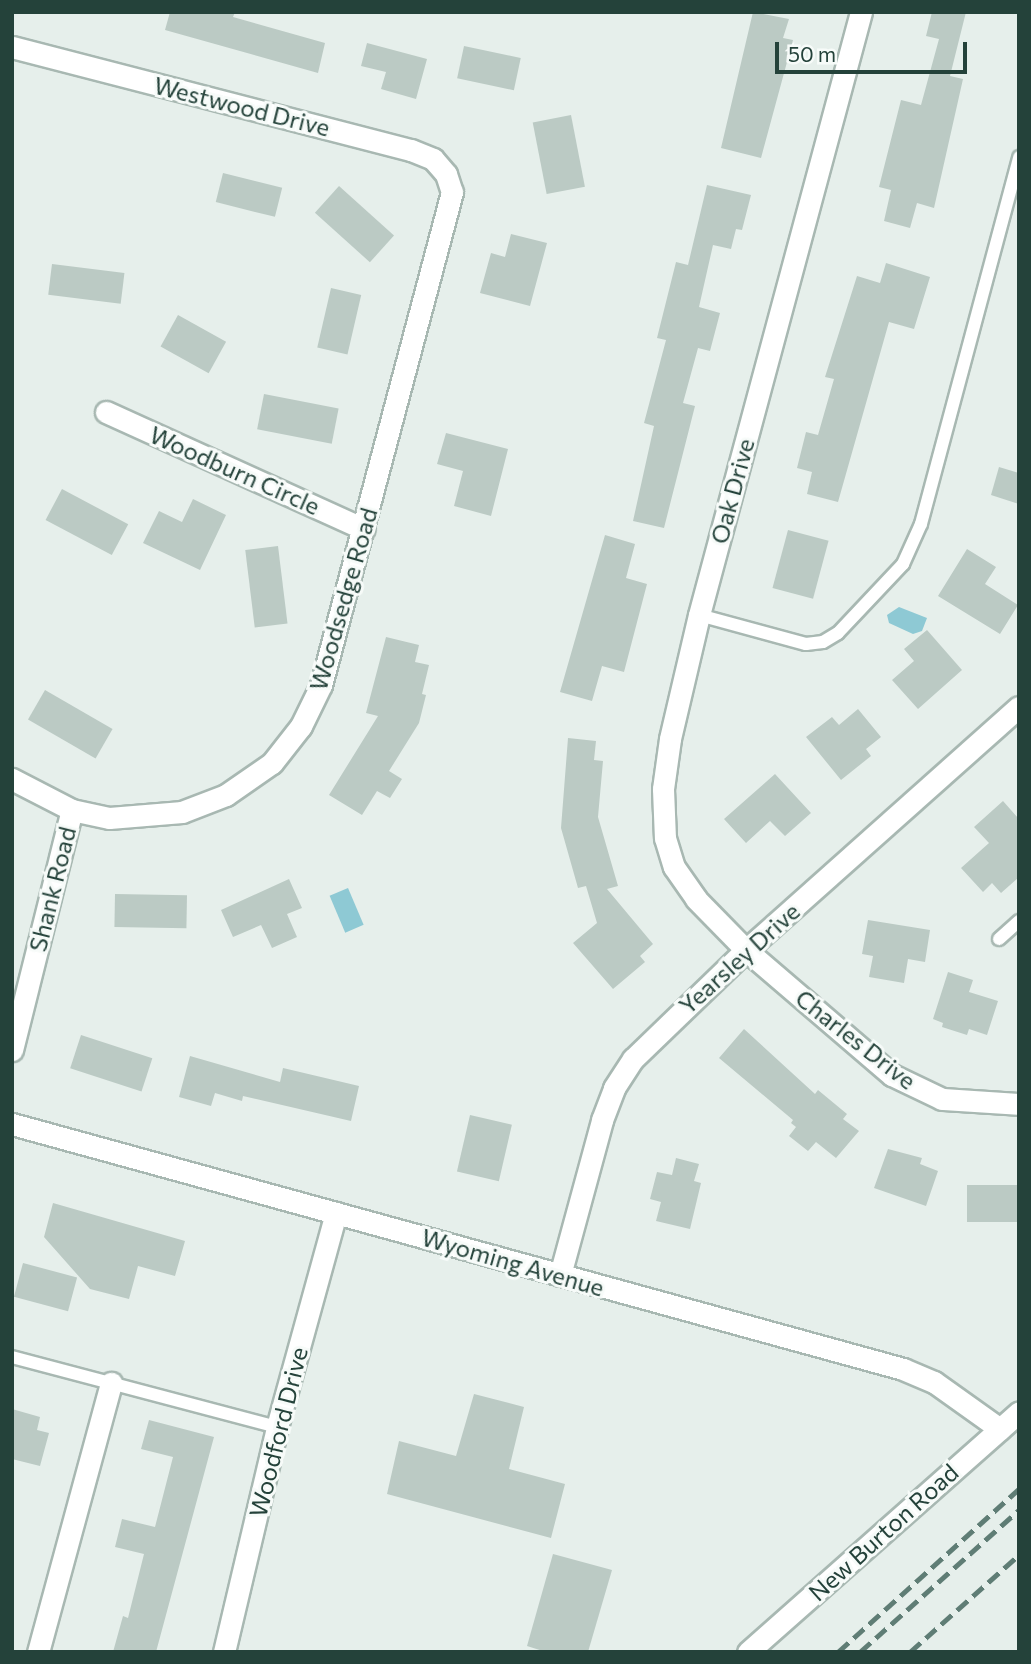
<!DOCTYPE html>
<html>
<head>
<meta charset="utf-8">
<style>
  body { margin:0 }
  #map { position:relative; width:1031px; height:1664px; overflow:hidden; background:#e6efeb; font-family:Commissioner,sans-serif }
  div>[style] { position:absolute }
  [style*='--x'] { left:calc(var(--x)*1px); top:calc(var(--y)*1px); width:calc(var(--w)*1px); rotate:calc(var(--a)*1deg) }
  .water>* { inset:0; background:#8ec9d4; transform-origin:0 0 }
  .building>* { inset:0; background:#bbcac4; transform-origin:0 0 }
  .roads { filter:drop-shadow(2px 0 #a8b8b2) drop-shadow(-2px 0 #a8b8b2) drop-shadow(0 2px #a8b8b2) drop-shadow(0 -2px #a8b8b2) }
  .service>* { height:12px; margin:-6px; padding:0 6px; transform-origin:6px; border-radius:6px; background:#fff }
  .minor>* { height:21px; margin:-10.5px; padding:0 10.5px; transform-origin:10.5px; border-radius:10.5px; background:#fff }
  .tertiary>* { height:21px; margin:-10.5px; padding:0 10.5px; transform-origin:10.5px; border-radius:10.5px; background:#fff }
  .rail>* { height:5px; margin-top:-2.5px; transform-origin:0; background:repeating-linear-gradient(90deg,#5f7d75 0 14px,transparent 0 21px) }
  span { translate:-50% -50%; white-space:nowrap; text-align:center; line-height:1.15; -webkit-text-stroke:6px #f7fbf9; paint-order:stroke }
  .street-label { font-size:24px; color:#24423a }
  .frame { position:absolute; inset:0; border:14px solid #24423a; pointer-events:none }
  .scale { position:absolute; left:775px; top:42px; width:192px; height:32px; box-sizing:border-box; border:4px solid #24423a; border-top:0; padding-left:9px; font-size:21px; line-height:24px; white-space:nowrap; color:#24423a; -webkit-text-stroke:5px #f7fbf9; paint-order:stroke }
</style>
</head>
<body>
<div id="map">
  <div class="water">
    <div style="clip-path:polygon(899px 607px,927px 618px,922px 631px,913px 634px,889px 623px,887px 615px)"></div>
    <div style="left:348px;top:888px;width:40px;height:20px;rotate:67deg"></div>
  </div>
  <div class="building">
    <div style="clip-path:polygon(170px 12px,235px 12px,233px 17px,325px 43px,318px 73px,165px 30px)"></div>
    <div style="clip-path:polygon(753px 12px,789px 19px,783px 38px,793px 40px,761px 158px,721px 148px)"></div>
    <div style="clip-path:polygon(932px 12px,966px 12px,950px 76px,963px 79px,934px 208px,917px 203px,910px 228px,884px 221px,891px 190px,879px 187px,901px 100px,921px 105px,939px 39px,926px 36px)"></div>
    <div style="clip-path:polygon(367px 43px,427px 59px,416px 99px,381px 89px,386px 72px,361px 66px)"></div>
    <div style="left:464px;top:46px;width:58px;height:33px;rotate:12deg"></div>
    <div style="left:571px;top:115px;width:73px;height:39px;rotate:79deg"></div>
    <div style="left:223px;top:173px;width:61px;height:30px;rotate:14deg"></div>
    <div style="clip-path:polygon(707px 185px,751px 195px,742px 230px,736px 229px,731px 249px,713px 245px,699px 307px,720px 313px,710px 351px,698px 348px,683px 403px,695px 406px,664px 528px,633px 521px,654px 426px,644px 423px,666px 340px,657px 338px,676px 262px,688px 265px)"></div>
    <div style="left:339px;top:186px;width:74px;height:36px;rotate:42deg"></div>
    <div style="clip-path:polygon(511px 234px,547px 243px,530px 306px,480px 293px,491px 253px,505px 257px)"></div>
    <div style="clip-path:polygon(886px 263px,930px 277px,914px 329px,889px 322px,838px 502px,807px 494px,812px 472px,797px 468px,806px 432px,818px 435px,834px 379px,825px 377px,857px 276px,880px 283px)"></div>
    <div style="left:52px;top:264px;width:73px;height:31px;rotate:7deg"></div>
    <div style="left:331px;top:288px;width:31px;height:61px;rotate:13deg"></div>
    <div style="left:178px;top:315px;width:55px;height:36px;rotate:29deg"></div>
    <div style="left:264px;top:394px;width:76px;height:36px;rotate:11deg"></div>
    <div style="clip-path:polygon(446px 433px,508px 449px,491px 516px,454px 506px,463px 471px,437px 464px)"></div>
    <div style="clip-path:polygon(999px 467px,1019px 473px,1019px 504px,991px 495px)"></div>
    <div style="left:62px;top:489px;width:75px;height:35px;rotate:28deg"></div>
    <div style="clip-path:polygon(193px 499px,226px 515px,200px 570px,143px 543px,159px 511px,182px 522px)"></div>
    <div style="left:788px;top:530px;width:42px;height:60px;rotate:15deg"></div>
    <div style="clip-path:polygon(605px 535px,635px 544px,626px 578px,647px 584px,624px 672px,602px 666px,592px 701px,560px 692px)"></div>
    <div style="left:278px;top:546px;width:78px;height:33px;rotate:83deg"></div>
    <div style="clip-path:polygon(967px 549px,996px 567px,985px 584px,1018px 605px,1000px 634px,938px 596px)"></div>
    <div style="clip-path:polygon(927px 630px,962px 670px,918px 709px,892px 680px,914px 661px,904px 649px)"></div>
    <div style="clip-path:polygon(386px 637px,419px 645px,415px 662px,429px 665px,422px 694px,426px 695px,419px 723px,389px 771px,402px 779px,390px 798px,377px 791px,362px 815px,329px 795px,378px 716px,366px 713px)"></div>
    <div style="left:45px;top:690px;width:78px;height:34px;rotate:30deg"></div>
    <div style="clip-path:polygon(858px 709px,881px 737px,866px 749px,871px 756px,841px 780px,806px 737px,832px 717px,839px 725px)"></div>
    <div style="clip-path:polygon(568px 738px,596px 741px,594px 760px,603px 761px,598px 817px,618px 886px,607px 889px,653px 944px,640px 956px,645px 962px,613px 989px,573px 943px,597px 923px,586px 886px,578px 888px,561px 828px)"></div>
    <div style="clip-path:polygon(775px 774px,811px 813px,785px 836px,770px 821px,746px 843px,724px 819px)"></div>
    <div style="clip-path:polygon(1003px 801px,1019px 819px,1019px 877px,1001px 893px,992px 883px,983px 892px,961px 868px,989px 843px,974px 827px)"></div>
    <div style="clip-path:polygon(289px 879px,302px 908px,287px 914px,297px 937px,272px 948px,261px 925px,233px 937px,221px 910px)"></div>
    <div style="left:115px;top:894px;width:72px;height:33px;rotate:1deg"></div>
    <div style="clip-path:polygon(868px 920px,930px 930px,925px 962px,908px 959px,904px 983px,869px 977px,873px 956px,862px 954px)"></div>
    <div style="clip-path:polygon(948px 972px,973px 980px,969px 992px,998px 1001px,987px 1035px,969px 1029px,967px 1035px,942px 1027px,943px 1023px,933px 1019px)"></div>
    <div style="clip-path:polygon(744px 1029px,815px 1094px,818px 1090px,847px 1114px,843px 1119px,859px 1131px,836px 1158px,816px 1142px,808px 1151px,789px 1136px,796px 1127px,791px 1123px,793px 1120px,719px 1058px)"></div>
    <div style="left:81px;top:1035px;width:75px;height:35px;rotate:18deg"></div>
    <div style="clip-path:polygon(190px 1056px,280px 1082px,283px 1068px,359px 1086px,351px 1121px,243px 1096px,242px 1101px,215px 1093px,211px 1106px,179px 1097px)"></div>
    <div style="left:470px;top:1115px;width:43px;height:58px;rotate:13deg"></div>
    <div style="clip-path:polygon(888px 1149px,922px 1158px,920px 1164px,938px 1171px,926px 1206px,874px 1188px)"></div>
    <div style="clip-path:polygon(676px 1158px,699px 1164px,694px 1181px,701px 1183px,690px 1229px,656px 1221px,661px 1202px,650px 1199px,657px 1172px,672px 1175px)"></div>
    <div style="left:1019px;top:1185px;width:37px;height:52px;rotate:90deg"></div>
    <div style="clip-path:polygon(53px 1203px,185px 1241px,175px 1276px,138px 1266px,129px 1299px,90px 1289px,44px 1237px)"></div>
    <div style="left:23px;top:1263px;width:56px;height:35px;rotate:15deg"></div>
    <div style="clip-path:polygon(474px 1394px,524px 1407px,509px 1469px,565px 1484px,551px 1538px,387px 1494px,399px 1441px,456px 1456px)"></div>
    <div style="clip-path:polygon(12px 1409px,40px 1417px,37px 1430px,49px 1433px,40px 1466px,12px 1459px)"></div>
    <div style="clip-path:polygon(149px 1420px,214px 1437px,156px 1652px,113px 1652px,123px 1616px,128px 1618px,144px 1554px,115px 1547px,122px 1519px,155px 1527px,173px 1457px,141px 1449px)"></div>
    <div style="clip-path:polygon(553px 1554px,612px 1570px,588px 1652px,546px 1652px,527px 1646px)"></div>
  </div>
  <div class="roads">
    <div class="service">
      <div style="--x:699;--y:615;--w:111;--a:15.2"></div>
      <div style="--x:806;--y:644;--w:17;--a:-7"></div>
      <div style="--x:823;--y:642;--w:17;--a:-31"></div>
      <div style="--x:838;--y:633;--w:95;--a:-46.7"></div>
      <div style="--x:903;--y:564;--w:44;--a:-65.8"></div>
      <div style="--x:921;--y:524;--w:380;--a:-75"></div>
      <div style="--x:999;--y:939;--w:27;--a:-42"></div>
      <div style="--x:12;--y:1357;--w:274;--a:14.8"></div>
    </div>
    <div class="minor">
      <div style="--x:861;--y:12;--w:624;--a:105.04"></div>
      <div style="--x:699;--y:615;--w:127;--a:103.2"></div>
      <div style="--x:670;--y:739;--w:50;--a:98"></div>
      <div style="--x:663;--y:789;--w:49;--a:87.7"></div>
      <div style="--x:665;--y:838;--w:30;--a:73"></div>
      <div style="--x:674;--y:867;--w:39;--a:55"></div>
      <div style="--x:696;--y:899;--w:71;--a:45.6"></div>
      <div style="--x:746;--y:950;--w:192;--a:40.6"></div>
      <div style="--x:892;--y:1075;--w:55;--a:25.6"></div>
      <div style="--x:942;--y:1099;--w:77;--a:3.7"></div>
      <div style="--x:12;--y:47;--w:412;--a:14.5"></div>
      <div style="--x:411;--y:150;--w:24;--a:22"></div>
      <div style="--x:433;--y:159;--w:20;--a:49"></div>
      <div style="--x:446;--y:174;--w:19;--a:72"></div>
      <div style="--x:452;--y:192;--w:510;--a:104.88"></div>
      <div style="--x:321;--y:685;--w:46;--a:116"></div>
      <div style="--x:301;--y:726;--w:47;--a:128.1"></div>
      <div style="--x:272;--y:763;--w:56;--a:145.2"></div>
      <div style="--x:226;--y:795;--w:47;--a:158.9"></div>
      <div style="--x:182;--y:812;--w:73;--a:175.3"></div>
      <div style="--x:109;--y:818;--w:38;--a:-168"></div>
      <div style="--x:72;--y:810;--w:68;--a:-152.7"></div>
      <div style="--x:106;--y:412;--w:283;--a:24.4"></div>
      <div style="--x:12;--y:1050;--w:247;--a:-76"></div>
      <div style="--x:560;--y:1275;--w:161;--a:-74.8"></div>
      <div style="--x:602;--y:1120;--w:34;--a:-69"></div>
      <div style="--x:614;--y:1088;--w:35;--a:-57"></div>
      <div style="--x:633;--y:1059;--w:157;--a:-44"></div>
      <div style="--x:746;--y:950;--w:365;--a:-41.7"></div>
      <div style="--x:38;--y:1652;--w:279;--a:-74.8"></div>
      <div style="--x:224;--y:1652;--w:231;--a:-76.7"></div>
      <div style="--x:277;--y:1427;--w:222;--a:-74.6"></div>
    </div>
    <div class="tertiary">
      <div style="--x:12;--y:1124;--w:924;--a:15.37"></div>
      <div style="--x:903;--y:1369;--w:34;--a:23"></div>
      <div style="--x:934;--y:1382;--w:81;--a:35.5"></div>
      <div style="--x:748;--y:1652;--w:362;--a:-41.5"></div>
    </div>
  </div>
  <div class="rail">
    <div style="--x:838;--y:1652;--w:244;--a:-42"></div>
    <div style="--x:860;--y:1652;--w:213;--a:-41.8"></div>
    <div style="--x:910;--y:1652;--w:146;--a:-41.7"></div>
  </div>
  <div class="street-label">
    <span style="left:242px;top:106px;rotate:14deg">Westwood Drive</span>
    <span style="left:235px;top:470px;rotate:24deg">Woodburn Circle</span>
    <span style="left:732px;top:491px;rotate:-75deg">Oak Drive</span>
    <span style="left:343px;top:599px;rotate:-74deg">Woodsedge Road</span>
    <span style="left:52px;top:889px;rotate:-76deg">Shank Road</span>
    <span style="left:739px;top:958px;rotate:-42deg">Yearsley Drive</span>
    <span style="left:856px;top:1039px;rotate:38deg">Charles Drive</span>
    <span style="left:513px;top:1262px;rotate:16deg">Wyoming Avenue</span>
    <span style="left:278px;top:1432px;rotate:-76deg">Woodford Drive</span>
    <span style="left:883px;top:1532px;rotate:-42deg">New Burton Road</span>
  </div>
  <div class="frame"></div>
  <div class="scale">50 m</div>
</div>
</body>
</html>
